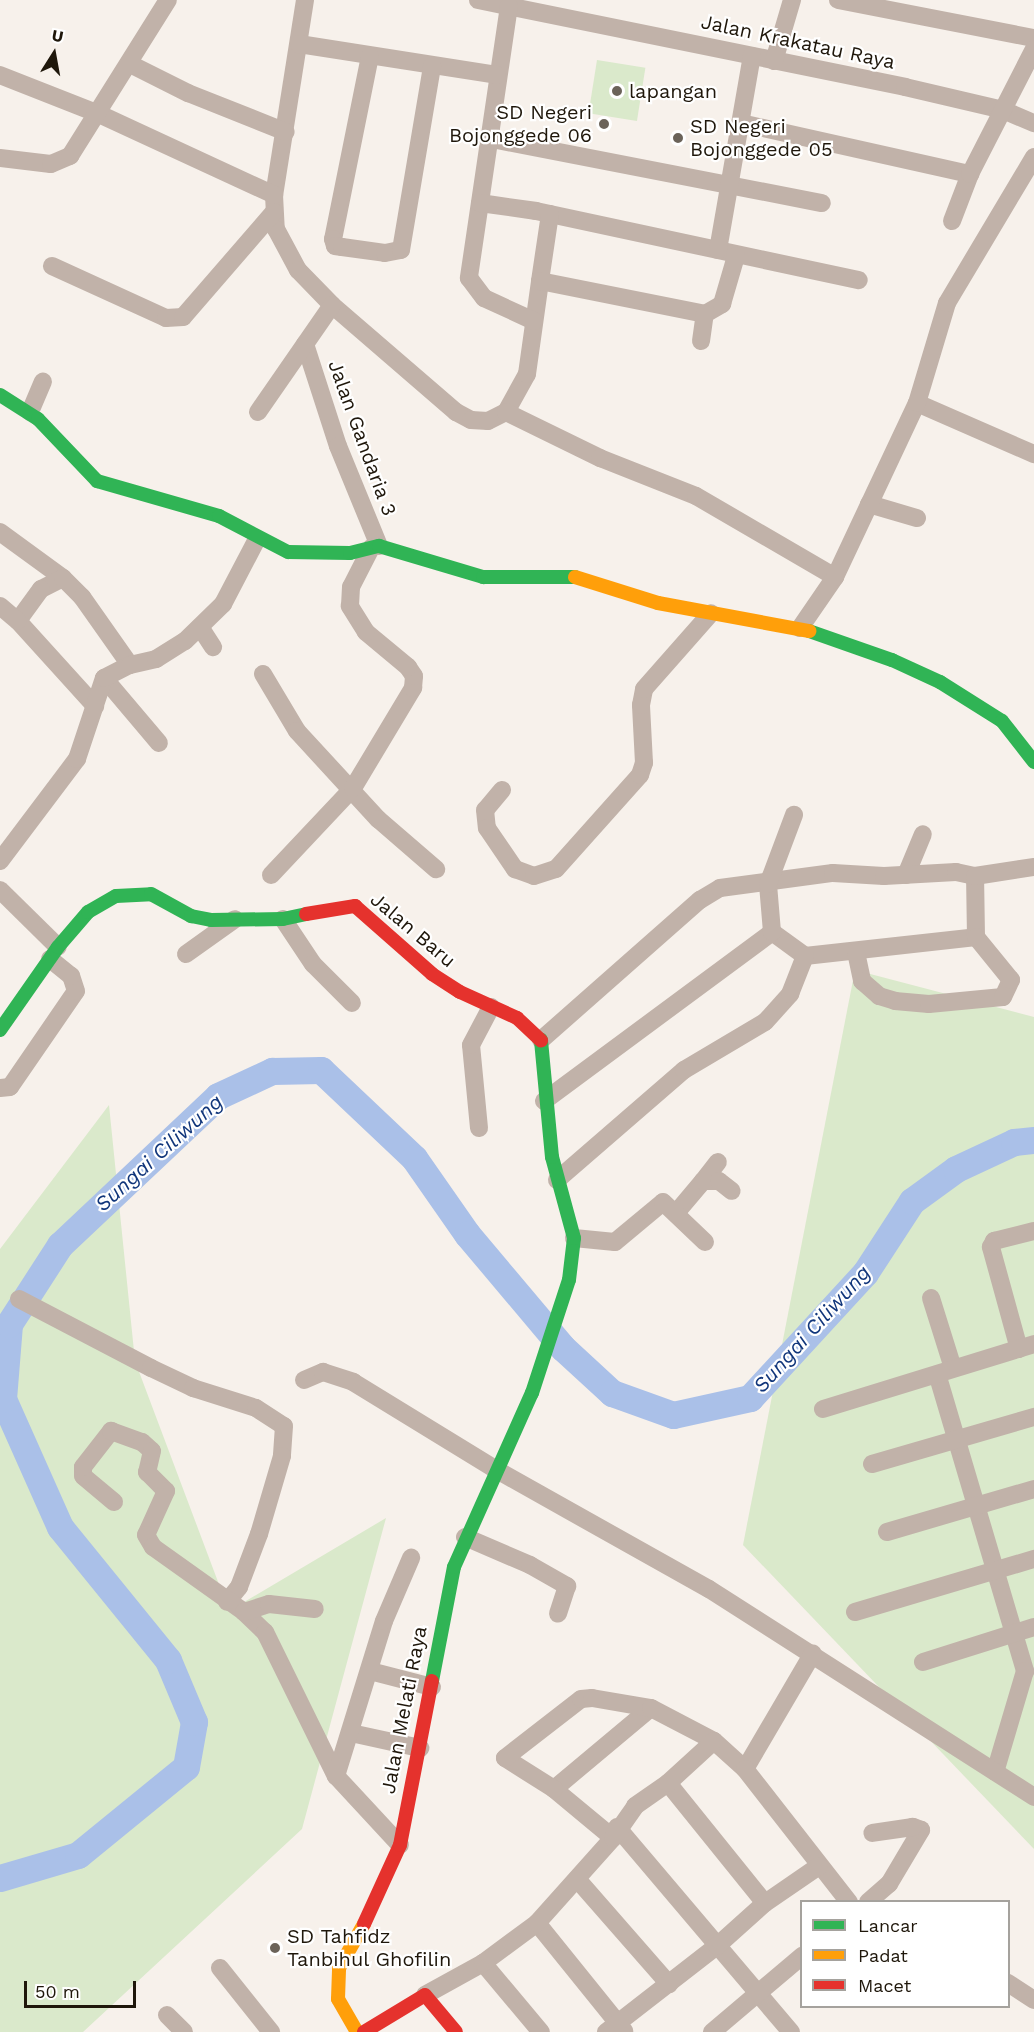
<!DOCTYPE html>
<html>
<head>
<meta charset="utf-8">
<style>
  body { margin:0 }
  #map { position:relative; width:1034px; height:2032px; overflow:hidden; background:#f7f1eb; font-family:"Work Sans",sans-serif }
  div>[style] { position:absolute }
  [style*='--x'] { left:calc(var(--x)*1px); top:calc(var(--y)*1px); width:calc(var(--w)*1px); rotate:calc(var(--a)*1deg) }
  .green>* { inset:0; background:#dae9cb; transform-origin:0 0 }
  .river>* { height:27px; margin:-13.5px; padding:0 13.5px; transform-origin:13.5px; border-radius:13.5px; background:#aac0e8 }
  .street>* { height:18px; margin:-9px; padding:0 9px; transform-origin:9px; border-radius:9px; background:#c1b2a9 }
  .fast>* { height:14px; margin:-7px; padding:0 7px; transform-origin:7px; border-radius:7px; background:#30b455 }
  .slow>* { height:14px; margin:-7px; padding:0 7px; transform-origin:7px; border-radius:7px; background:#ff9f0a }
  .jam>* { height:14px; margin:-7px; padding:0 7px; transform-origin:7px; border-radius:7px; background:#e5322d }
  .dots>* { width:16px; height:16px; translate:-50% -50%; box-sizing:border-box; border:3px solid #fff; border-radius:50% }
  span { translate:-50% -50%; white-space:nowrap; text-align:center; line-height:1.15; -webkit-text-stroke:4.5px #fff; paint-order:stroke }
  .street-label { font-size:20px; color:#1f170b }
  .poi-label { font-size:20px; color:#1f170b }
  .left { translate:0 -50%; text-align:left }
  .right { translate:-100% -50%; text-align:right }
  .water-label { font-size:21px; color:#11367b; font-style:italic }
  .legend { position:absolute; left:800px; top:1900px; width:210px; height:108px; box-sizing:border-box; background:#fff; border:2px solid #a5a29d; margin:0; padding:8px 10px; list-style:none; font-size:18px; color:#1f170b }
  .legend li { display:flex; align-items:center; gap:12px; height:30px }
  .legend b { width:30px; border:2px solid #a5a29d }
  .north { position:absolute; left:24px; top:24px; width:60px; height:60px; -webkit-text-stroke:4px #fff; paint-order:stroke; rotate:11deg; font-size:16px; font-weight:700; line-height:24px; text-align:center; color:#1f170b }
  .north::after { content:''; display:block; margin:auto; width:21px; height:27px; background:#1f170b; clip-path:polygon(50% 0,100% 100%,50% 72%,0 100%) }
  .scale { position:absolute; left:24px; top:1981px; width:112px; height:27px; box-sizing:border-box; border:3px solid #1f170b; border-top:0; padding-left:8px; font-size:18px; line-height:21px; white-space:nowrap; color:#1f170b; -webkit-text-stroke:4px #fff; paint-order:stroke }
</style>
</head>
<body>
<div id="map">
  <div class="green">
    <div style="left:597px;top:60px;width:49px;height:54px;rotate:9deg"></div>
    <div style="clip-path:polygon(855px 970px,1034px 1017px,1034px 1849px,743px 1545px)"></div>
    <div style="clip-path:polygon(109px 1105px,135px 1361px,229px 1611px,386px 1518px,302px 1829px,83px 2032px,0 2032px,0 1249px)"></div>
  </div>
  <div class="river">
    <div style="--x:0;--y:1878;--w:81;--a:-16.4"></div>
    <div style="--x:78;--y:1855;--w:139;--a:-39.2"></div>
    <div style="--x:186;--y:1767;--w:46;--a:-79.9"></div>
    <div style="--x:194;--y:1722;--w:67;--a:-112.8"></div>
    <div style="--x:168;--y:1660;--w:171;--a:-129.1"></div>
    <div style="--x:60;--y:1527;--w:140;--a:-114"></div>
    <div style="--x:3;--y:1399;--w:75;--a:-85.4"></div>
    <div style="--x:9;--y:1324;--w:94;--a:-57.2"></div>
    <div style="--x:60;--y:1245;--w:217;--a:-43.3"></div>
    <div style="--x:218;--y:1096;--w:60;--a:-24.8"></div>
    <div style="--x:272;--y:1071;--w:49;--a:-1.2"></div>
    <div style="--x:321;--y:1070;--w:128;--a:43.4"></div>
    <div style="--x:414;--y:1158;--w:93;--a:55.1"></div>
    <div style="--x:467;--y:1234;--w:149;--a:49.9"></div>
    <div style="--x:563;--y:1348;--w:67;--a:42.6"></div>
    <div style="--x:612;--y:1393;--w:65;--a:19.8"></div>
    <div style="--x:673;--y:1415;--w:79;--a:-12.4"></div>
    <div style="--x:750;--y:1398;--w:170;--a:-47.4"></div>
    <div style="--x:865;--y:1273;--w:86;--a:-56.9"></div>
    <div style="--x:912;--y:1201;--w:54;--a:-36"></div>
    <div style="--x:956;--y:1169;--w:64;--a:-25"></div>
    <div style="--x:1014;--y:1142;--w:20;--a:-6"></div>
  </div>
  <div class="street">
    <div style="--x:305;--y:0;--w:197;--a:99"></div>
    <div style="--x:274;--y:195;--w:34;--a:87"></div>
    <div style="--x:276;--y:229;--w:47;--a:61.8"></div>
    <div style="--x:298;--y:270;--w:49;--a:45.8"></div>
    <div style="--x:332;--y:305;--w:164;--a:40.8"></div>
    <div style="--x:456;--y:412;--w:17;--a:28"></div>
    <div style="--x:471;--y:420;--w:17;--a:3"></div>
    <div style="--x:488;--y:421;--w:20;--a:-27"></div>
    <div style="--x:506;--y:412;--w:43;--a:-61.1"></div>
    <div style="--x:527;--y:374;--w:94;--a:-82"></div>
    <div style="--x:478;--y:0;--w:436;--a:11.5"></div>
    <div style="--x:905;--y:87;--w:101;--a:13.2"></div>
    <div style="--x:1003;--y:110;--w:34;--a:23"></div>
    <div style="--x:838;--y:0;--w:200;--a:11"></div>
    <div style="--x:509;--y:6;--w:275;--a:98.4"></div>
    <div style="--x:469;--y:278;--w:25;--a:53"></div>
    <div style="--x:484;--y:298;--w:55;--a:24.7"></div>
    <div style="--x:299;--y:44;--w:200;--a:8.9"></div>
    <div style="--x:370;--y:56;--w:187;--a:101.4"></div>
    <div style="--x:333;--y:239;--w:7;--a:74"></div>
    <div style="--x:335;--y:246;--w:7;--a:8"></div>
    <div style="--x:342;--y:247;--w:43;--a:7.9"></div>
    <div style="--x:385;--y:253;--w:16;--a:-11"></div>
    <div style="--x:401;--y:250;--w:187;--a:-80.4"></div>
    <div style="--x:774;--y:61;--w:64;--a:-73.6"></div>
    <div style="--x:130;--y:64;--w:65;--a:26.6"></div>
    <div style="--x:188;--y:93;--w:105;--a:21.7"></div>
    <div style="--x:0;--y:75;--w:106;--a:21.5"></div>
    <div style="--x:99;--y:114;--w:193;--a:24.8"></div>
    <div style="--x:741;--y:123;--w:235;--a:12.6"></div>
    <div style="--x:487;--y:138;--w:341;--a:11"></div>
    <div style="--x:0;--y:158;--w:51;--a:6.7"></div>
    <div style="--x:51;--y:164;--w:21;--a:-23"></div>
    <div style="--x:70;--y:156;--w:184;--a:-57.9"></div>
    <div style="--x:480;--y:203;--w:57;--a:8.1"></div>
    <div style="--x:536;--y:211;--w:330;--a:12.1"></div>
    <div style="--x:550;--y:214;--w:68;--a:98.5"></div>
    <div style="--x:540;--y:281;--w:168;--a:11.3"></div>
    <div style="--x:705;--y:314;--w:20;--a:-30"></div>
    <div style="--x:722;--y:304;--w:50;--a:-73.7"></div>
    <div style="--x:952;--y:221;--w:50;--a:-69"></div>
    <div style="--x:970;--y:174;--w:140;--a:-62.9"></div>
    <div style="--x:718;--y:250;--w:197;--a:-80.1"></div>
    <div style="--x:52;--y:266;--w:125;--a:24.5"></div>
    <div style="--x:166;--y:318;--w:17;--a:-3"></div>
    <div style="--x:183;--y:317;--w:139;--a:-49.1"></div>
    <div style="--x:701;--y:341;--w:27;--a:-82"></div>
    <div style="--x:305;--y:344;--w:107;--a:72.1"></div>
    <div style="--x:338;--y:446;--w:108;--a:67.7"></div>
    <div style="--x:917;--y:403;--w:128;--a:23.6"></div>
    <div style="--x:30;--y:412;--w:33;--a:-67"></div>
    <div style="--x:258;--y:412;--w:130;--a:-55.3"></div>
    <div style="--x:506;--y:412;--w:105;--a:26.1"></div>
    <div style="--x:600;--y:458;--w:103;--a:21.6"></div>
    <div style="--x:696;--y:496;--w:161;--a:30.2"></div>
    <div style="--x:869;--y:504;--w:50;--a:16.3"></div>
    <div style="--x:0;--y:532;--w:78;--a:36.1"></div>
    <div style="--x:63;--y:578;--w:25;--a:153"></div>
    <div style="--x:41;--y:589;--w:39;--a:126"></div>
    <div style="--x:18;--y:621;--w:115;--a:47.8"></div>
    <div style="--x:63;--y:578;--w:27;--a:45"></div>
    <div style="--x:82;--y:597;--w:83;--a:54.8"></div>
    <div style="--x:0;--y:606;--w:23;--a:40"></div>
    <div style="--x:200;--y:627;--w:24;--a:57"></div>
    <div style="--x:800;--y:628;--w:62;--a:-55.5"></div>
    <div style="--x:835;--y:577;--w:192;--a:-64.8"></div>
    <div style="--x:917;--y:403;--w:104;--a:-73.3"></div>
    <div style="--x:947;--y:303;--w:170;--a:-59.2"></div>
    <div style="--x:263;--y:674;--w:66;--a:59.2"></div>
    <div style="--x:297;--y:731;--w:120;--a:47.4"></div>
    <div style="--x:378;--y:819;--w:77;--a:40.8"></div>
    <div style="--x:104;--y:678;--w:85;--a:49.8"></div>
    <div style="--x:502;--y:790;--w:26;--a:130"></div>
    <div style="--x:485;--y:810;--w:18;--a:84"></div>
    <div style="--x:487;--y:828;--w:50;--a:55.7"></div>
    <div style="--x:515;--y:869;--w:20;--a:20"></div>
    <div style="--x:534;--y:876;--w:23;--a:-18"></div>
    <div style="--x:556;--y:869;--w:126;--a:-48.2"></div>
    <div style="--x:640;--y:775;--w:13;--a:-72"></div>
    <div style="--x:644;--y:763;--w:58;--a:-93"></div>
    <div style="--x:641;--y:705;--w:16;--a:-79"></div>
    <div style="--x:644;--y:689;--w:101;--a:-48.6"></div>
    <div style="--x:0;--y:861;--w:128;--a:-53"></div>
    <div style="--x:77;--y:759;--w:85;--a:-71.6"></div>
    <div style="--x:104;--y:678;--w:29;--a:-27"></div>
    <div style="--x:130;--y:665;--w:27;--a:-13"></div>
    <div style="--x:156;--y:659;--w:34;--a:-32"></div>
    <div style="--x:185;--y:641;--w:53;--a:-44.2"></div>
    <div style="--x:223;--y:604;--w:73;--a:-62.4"></div>
    <div style="--x:271;--y:875;--w:120;--a:-46.7"></div>
    <div style="--x:353;--y:788;--w:117;--a:-59"></div>
    <div style="--x:413;--y:688;--w:12;--a:-85"></div>
    <div style="--x:414;--y:676;--w:11;--a:-124"></div>
    <div style="--x:408;--y:667;--w:55;--a:-140.2"></div>
    <div style="--x:366;--y:632;--w:31;--a:-122"></div>
    <div style="--x:350;--y:606;--w:19;--a:-87"></div>
    <div style="--x:351;--y:587;--w:44;--a:-62.9"></div>
    <div style="--x:906;--y:875;--w:44;--a:-67.5"></div>
    <div style="--x:0;--y:890;--w:81;--a:44.5"></div>
    <div style="--x:283;--y:919;--w:54;--a:56.3"></div>
    <div style="--x:313;--y:964;--w:55;--a:45"></div>
    <div style="--x:772;--y:932;--w:41;--a:36"></div>
    <div style="--x:805;--y:956;--w:172;--a:-6.3"></div>
    <div style="--x:976;--y:937;--w:61;--a:-90.9"></div>
    <div style="--x:856;--y:952;--w:30;--a:78"></div>
    <div style="--x:862;--y:981;--w:23;--a:41"></div>
    <div style="--x:879;--y:996;--w:17;--a:17"></div>
    <div style="--x:895;--y:1001;--w:34;--a:5"></div>
    <div style="--x:929;--y:1004;--w:74;--a:-5.4"></div>
    <div style="--x:1003;--y:997;--w:19;--a:-65"></div>
    <div style="--x:1011;--y:980;--w:55;--a:-129.1"></div>
    <div style="--x:186;--y:954;--w:60;--a:-35.5"></div>
    <div style="--x:541;--y:1040;--w:212;--a:-41.4"></div>
    <div style="--x:700;--y:900;--w:23;--a:-31"></div>
    <div style="--x:720;--y:888;--w:114;--a:-7.6"></div>
    <div style="--x:833;--y:873;--w:51;--a:3.4"></div>
    <div style="--x:884;--y:876;--w:72;--a:-3.2"></div>
    <div style="--x:956;--y:872;--w:19;--a:12"></div>
    <div style="--x:975;--y:876;--w:60;--a:-8.7"></div>
    <div style="--x:0;--y:1088;--w:10;--a:-6"></div>
    <div style="--x:10;--y:1087;--w:116;--a:-55.5"></div>
    <div style="--x:76;--y:991;--w:16;--a:-108"></div>
    <div style="--x:71;--y:976;--w:27;--a:-141"></div>
    <div style="--x:544;--y:1101;--w:284;--a:-36.5"></div>
    <div style="--x:772;--y:932;--w:48;--a:-94.8"></div>
    <div style="--x:768;--y:884;--w:74;--a:-69.4"></div>
    <div style="--x:479;--y:1128;--w:83;--a:-95.5"></div>
    <div style="--x:471;--y:1045;--w:43;--a:-62.2"></div>
    <div style="--x:557;--y:1180;--w:168;--a:-40.9"></div>
    <div style="--x:684;--y:1070;--w:94;--a:-30.7"></div>
    <div style="--x:765;--y:1022;--w:38;--a:-48"></div>
    <div style="--x:790;--y:994;--w:41;--a:-68.5"></div>
    <div style="--x:703;--y:1181;--w:24;--a:-52"></div>
    <div style="--x:676;--y:1213;--w:42;--a:-49.8"></div>
    <div style="--x:703;--y:1181;--w:16;--a:0"></div>
    <div style="--x:719;--y:1181;--w:16;--a:38"></div>
    <div style="--x:574;--y:1238;--w:41;--a:5.6"></div>
    <div style="--x:615;--y:1242;--w:62;--a:-39.8"></div>
    <div style="--x:663;--y:1202;--w:58;--a:43.6"></div>
    <div style="--x:931;--y:1298;--w:73;--a:72.6"></div>
    <div style="--x:19;--y:1299;--w:149;--a:27.6"></div>
    <div style="--x:151;--y:1368;--w:47;--a:25.5"></div>
    <div style="--x:193;--y:1388;--w:66;--a:17.6"></div>
    <div style="--x:256;--y:1408;--w:33;--a:33"></div>
    <div style="--x:284;--y:1426;--w:30;--a:94"></div>
    <div style="--x:282;--y:1456;--w:81;--a:106.4"></div>
    <div style="--x:259;--y:1534;--w:57;--a:110.7"></div>
    <div style="--x:239;--y:1587;--w:19;--a:129"></div>
    <div style="--x:1019;--y:1349;--w:106;--a:-105.4"></div>
    <div style="--x:991;--y:1247;--w:7;--a:-63"></div>
    <div style="--x:994;--y:1241;--w:41;--a:-14"></div>
    <div style="--x:938;--y:1377;--w:307;--a:73.5"></div>
    <div style="--x:1025;--y:1671;--w:105;--a:106.5"></div>
    <div style="--x:304;--y:1380;--w:21;--a:-23"></div>
    <div style="--x:323;--y:1372;--w:32;--a:18"></div>
    <div style="--x:353;--y:1382;--w:167;--a:31.5"></div>
    <div style="--x:495;--y:1469;--w:245;--a:29.3"></div>
    <div style="--x:709;--y:1589;--w:386;--a:32.6"></div>
    <div style="--x:823;--y:1409;--w:221;--a:-17.1"></div>
    <div style="--x:872;--y:1464;--w:169;--a:-16.2"></div>
    <div style="--x:114;--y:1502;--w:40;--a:-140"></div>
    <div style="--x:83;--y:1476;--w:9;--a:-90"></div>
    <div style="--x:83;--y:1467;--w:46;--a:-52.1"></div>
    <div style="--x:111;--y:1431;--w:33;--a:20"></div>
    <div style="--x:142;--y:1442;--w:13;--a:42"></div>
    <div style="--x:152;--y:1451;--w:22;--a:103"></div>
    <div style="--x:147;--y:1472;--w:27;--a:45"></div>
    <div style="--x:166;--y:1491;--w:48;--a:114.4"></div>
    <div style="--x:146;--y:1535;--w:14;--a:60"></div>
    <div style="--x:153;--y:1547;--w:112;--a:35.5"></div>
    <div style="--x:244;--y:1612;--w:29;--a:44"></div>
    <div style="--x:265;--y:1632;--w:161;--a:63.8"></div>
    <div style="--x:336;--y:1776;--w:94;--a:47.2"></div>
    <div style="--x:887;--y:1532;--w:153;--a:-16.3"></div>
    <div style="--x:465;--y:1537;--w:71;--a:23.3"></div>
    <div style="--x:530;--y:1565;--w:43;--a:29.6"></div>
    <div style="--x:567;--y:1586;--w:29;--a:108"></div>
    <div style="--x:244;--y:1612;--w:26;--a:-18"></div>
    <div style="--x:269;--y:1604;--w:46;--a:6.2"></div>
    <div style="--x:855;--y:1612;--w:187;--a:-16.5"></div>
    <div style="--x:923;--y:1662;--w:116;--a:-17.5"></div>
    <div style="--x:370;--y:1671;--w:64;--a:14.5"></div>
    <div style="--x:351;--y:1733;--w:71;--a:12.3"></div>
    <div style="--x:745;--y:1769;--w:134;--a:-59.6"></div>
    <div style="--x:336;--y:1776;--w:162;--a:-72.8"></div>
    <div style="--x:384;--y:1621;--w:69;--a:-66.8"></div>
    <div style="--x:668;--y:1783;--w:154;--a:51.1"></div>
    <div style="--x:554;--y:1789;--w:126;--a:-39.9"></div>
    <div style="--x:617;--y:1827;--w:269;--a:49.7"></div>
    <div style="--x:613;--y:1838;--w:77;--a:-140.3"></div>
    <div style="--x:554;--y:1789;--w:58;--a:-147.7"></div>
    <div style="--x:505;--y:1758;--w:96;--a:-37.8"></div>
    <div style="--x:581;--y:1699;--w:11;--a:-5"></div>
    <div style="--x:592;--y:1698;--w:60;--a:9.6"></div>
    <div style="--x:651;--y:1708;--w:71;--a:27.6"></div>
    <div style="--x:714;--y:1741;--w:42;--a:42.1"></div>
    <div style="--x:745;--y:1769;--w:169;--a:52"></div>
    <div style="--x:577;--y:1879;--w:140;--a:48.8"></div>
    <div style="--x:868;--y:1902;--w:28;--a:-41"></div>
    <div style="--x:889;--y:1884;--w:63;--a:-59.3"></div>
    <div style="--x:921;--y:1830;--w:9;--a:-159"></div>
    <div style="--x:913;--y:1827;--w:41;--a:171.7"></div>
    <div style="--x:537;--y:1923;--w:139;--a:51.1"></div>
    <div style="--x:483;--y:1963;--w:90;--a:50"></div>
    <div style="--x:220;--y:1968;--w:82;--a:51.4"></div>
    <div style="--x:1008;--y:1983;--w:31;--a:33"></div>
    <div style="--x:425;--y:1995;--w:66;--a:-28.9"></div>
    <div style="--x:483;--y:1963;--w:67;--a:-36.5"></div>
    <div style="--x:537;--y:1923;--w:114;--a:-48.2"></div>
    <div style="--x:613;--y:1838;--w:39;--a:-55"></div>
    <div style="--x:635;--y:1806;--w:40;--a:-34.9"></div>
    <div style="--x:668;--y:1783;--w:62;--a:-42.4"></div>
    <div style="--x:167;--y:2015;--w:24;--a:45"></div>
    <div style="--x:606;--y:2032;--w:140;--a:-37.8"></div>
    <div style="--x:717;--y:1946;--w:64;--a:-41.9"></div>
    <div style="--x:765;--y:1903;--w:65;--a:-34.4"></div>
    <div style="--x:712;--y:2032;--w:118;--a:-40.2"></div>
  </div>
  <div class="fast">
    <div style="--x:0;--y:395;--w:45;--a:32.3"></div>
    <div style="--x:38;--y:419;--w:86;--a:46.4"></div>
    <div style="--x:97;--y:481;--w:127;--a:16"></div>
    <div style="--x:219;--y:516;--w:78;--a:27.6"></div>
    <div style="--x:288;--y:552;--w:62;--a:0.9"></div>
    <div style="--x:350;--y:553;--w:30;--a:-14"></div>
    <div style="--x:379;--y:546;--w:109;--a:16.6"></div>
    <div style="--x:483;--y:577;--w:92;--a:0"></div>
    <div style="--x:809;--y:631;--w:88;--a:19.3"></div>
    <div style="--x:892;--y:660;--w:53;--a:24.6"></div>
    <div style="--x:940;--y:682;--w:73;--a:32.2"></div>
    <div style="--x:1002;--y:721;--w:52;--a:52"></div>
    <div style="--x:0;--y:1030;--w:101;--a:-55.1"></div>
    <div style="--x:58;--y:947;--w:46;--a:-49.4"></div>
    <div style="--x:88;--y:912;--w:32;--a:-30"></div>
    <div style="--x:116;--y:896;--w:35;--a:-3"></div>
    <div style="--x:151;--y:894;--w:46;--a:28.8"></div>
    <div style="--x:191;--y:916;--w:20;--a:11"></div>
    <div style="--x:211;--y:920;--w:72;--a:-0.8"></div>
    <div style="--x:283;--y:919;--w:24;--a:-12"></div>
    <div style="--x:432;--y:1681;--w:116;--a:-79.1"></div>
    <div style="--x:454;--y:1567;--w:191;--a:-65.9"></div>
    <div style="--x:532;--y:1393;--w:119;--a:-71.9"></div>
    <div style="--x:569;--y:1280;--w:42;--a:-83.2"></div>
    <div style="--x:574;--y:1238;--w:84;--a:-105.2"></div>
    <div style="--x:552;--y:1157;--w:118;--a:-95.4"></div>
  </div>
  <div class="slow">
    <div style="--x:575;--y:577;--w:87;--a:17.4"></div>
    <div style="--x:658;--y:603;--w:154;--a:10.5"></div>
    <div style="--x:357;--y:2032;--w:38;--a:-120"></div>
    <div style="--x:338;--y:1999;--w:31;--a:-88"></div>
    <div style="--x:339;--y:1968;--w:51;--a:-60.4"></div>
  </div>
  <div class="jam">
    <div style="--x:306;--y:914;--w:50;--a:-9.3"></div>
    <div style="--x:355;--y:906;--w:103;--a:41.4"></div>
    <div style="--x:432;--y:974;--w:33;--a:33"></div>
    <div style="--x:460;--y:992;--w:63;--a:24.5"></div>
    <div style="--x:517;--y:1018;--w:33;--a:43"></div>
    <div style="--x:364;--y:1924;--w:87;--a:-65.5"></div>
    <div style="--x:400;--y:1845;--w:167;--a:-79"></div>
    <div style="--x:364;--y:2032;--w:71;--a:-31.2"></div>
    <div style="--x:425;--y:1995;--w:48;--a:50"></div>
  </div>
  <div class="dots">
    <div style="left:617px;top:91px;background:#6b6359"></div>
    <div style="left:604px;top:124px;background:#6b6359"></div>
    <div style="left:678px;top:138px;background:#6b6359"></div>
    <div style="left:275px;top:1948px;background:#6b6359"></div>
  </div>
  <div class="street-label">
    <span style="left:798px;top:42px;rotate:12deg">Jalan Krakatau Raya</span>
    <span style="left:362px;top:438px;rotate:70deg">Jalan Gandaria 3</span>
    <span style="left:413px;top:930px;rotate:40deg">Jalan Baru</span>
    <span style="left:404px;top:1710px;rotate:-79deg">Jalan Melati Raya</span>
  </div>
  <div class="poi-label">
    <span class="left" style="left:629px;top:91px">lapangan</span>
    <span class="right" style="left:592px;top:124px">SD Negeri<br>Bojonggede 06</span>
    <span class="left" style="left:690px;top:138px">SD Negeri<br>Bojonggede 05</span>
    <span class="left" style="left:287px;top:1948px">SD Tahfidz<br>Tanbihul Ghofilin</span>
  </div>
  <div class="water-label">
    <span style="left:159px;top:1153px;rotate:-42deg">Sungai Ciliwung</span>
    <span style="left:812px;top:1329px;rotate:-48deg">Sungai Ciliwung</span>
  </div>
  <ul class="legend">
  <li><b style="height:8px;background:#30b455"></b>Lancar</li>
  <li><b style="height:8px;background:#ff9f0a"></b>Padat</li>
  <li><b style="height:8px;background:#e5322d"></b>Macet</li>
  </ul>
  <div class="north">U</div>
  <div class="scale">50 m</div>
</div>
</body>
</html>
